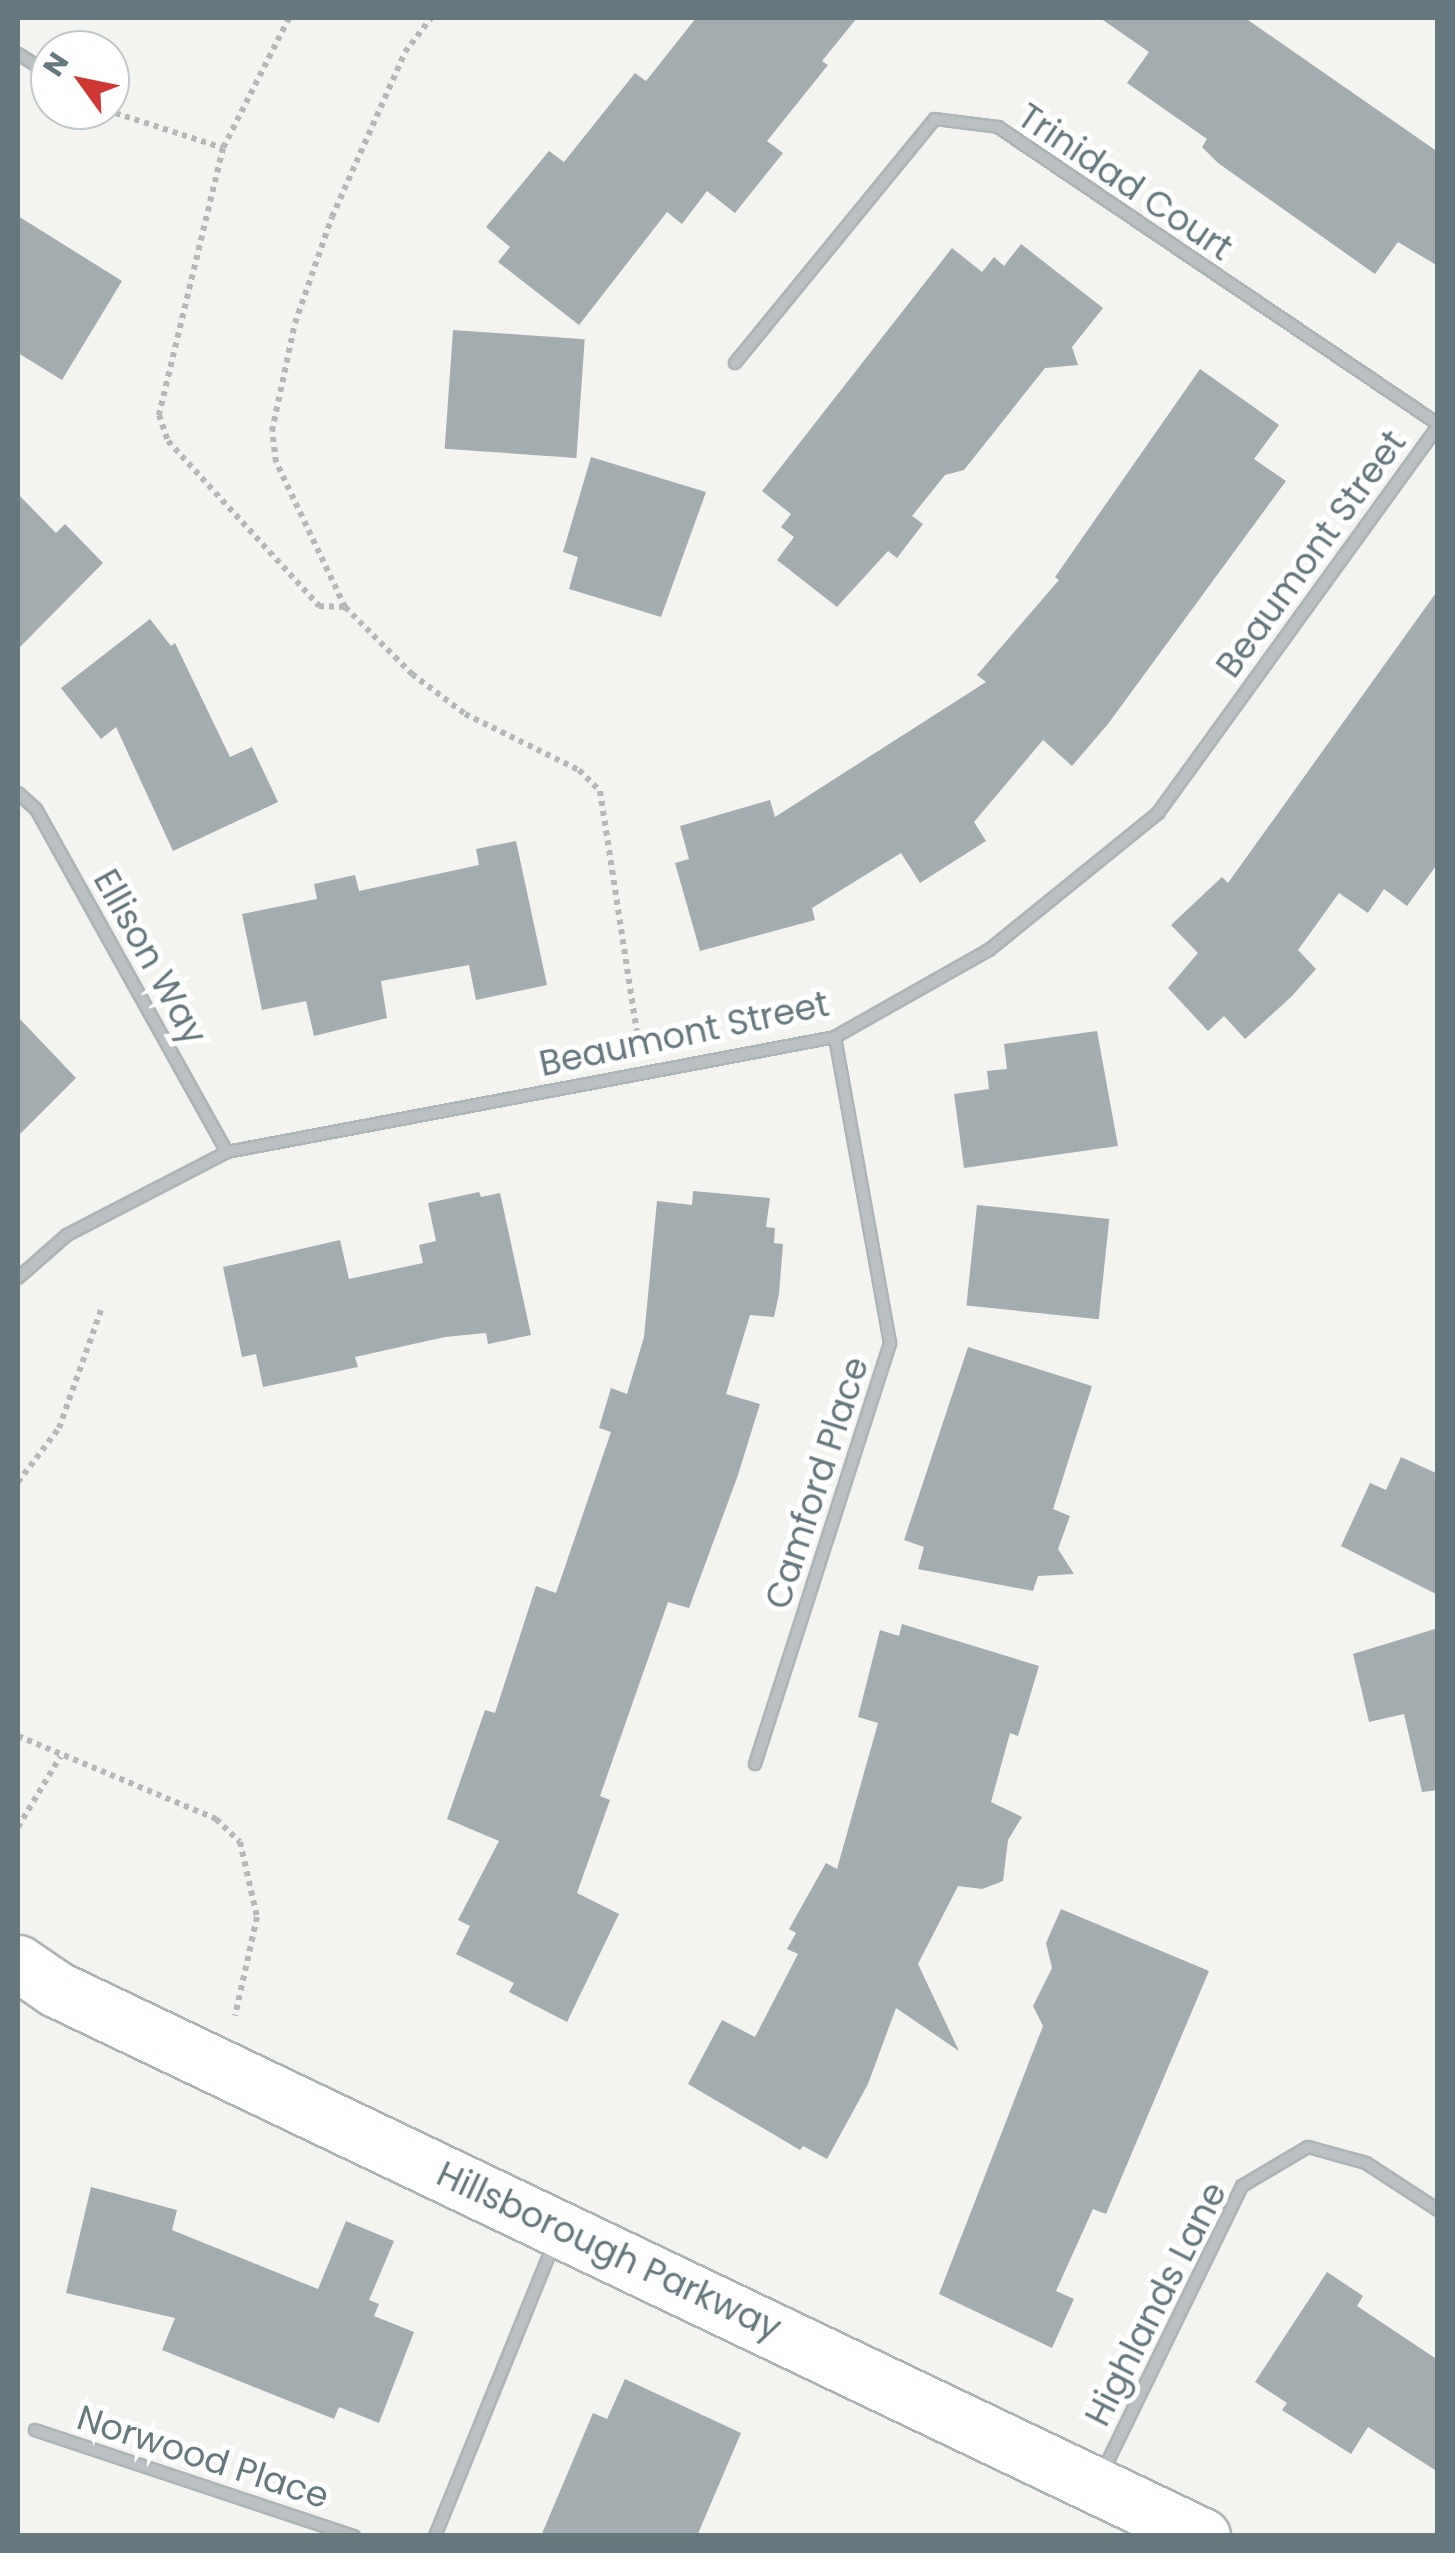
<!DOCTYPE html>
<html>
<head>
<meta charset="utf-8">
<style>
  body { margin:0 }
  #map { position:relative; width:1455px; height:2553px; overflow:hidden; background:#f3f3f0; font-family:Poppins,sans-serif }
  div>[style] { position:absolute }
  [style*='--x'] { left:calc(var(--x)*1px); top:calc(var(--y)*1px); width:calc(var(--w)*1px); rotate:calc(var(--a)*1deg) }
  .building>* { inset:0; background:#a3acae; transform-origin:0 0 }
  .path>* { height:6px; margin-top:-3px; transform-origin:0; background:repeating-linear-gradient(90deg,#b4b8b9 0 5px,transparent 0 10px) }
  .roads { filter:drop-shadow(2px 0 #adb4b6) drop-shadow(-2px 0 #adb4b6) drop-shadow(0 2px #adb4b6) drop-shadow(0 -2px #adb4b6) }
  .street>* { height:10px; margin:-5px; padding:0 5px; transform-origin:5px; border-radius:5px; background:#babfc1 }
  .secondary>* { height:55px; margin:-27.5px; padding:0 27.5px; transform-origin:27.5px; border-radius:27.5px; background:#fff }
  span { translate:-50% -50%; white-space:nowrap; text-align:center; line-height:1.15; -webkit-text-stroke:10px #fff; paint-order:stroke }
  .street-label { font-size:35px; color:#65787e }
  .frame { position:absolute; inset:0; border:20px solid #65787e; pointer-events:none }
  .north { position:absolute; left:30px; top:30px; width:100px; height:100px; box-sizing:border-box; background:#fff; border:2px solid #c1c9cb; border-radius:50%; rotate:303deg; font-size:28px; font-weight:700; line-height:40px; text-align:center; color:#65787e }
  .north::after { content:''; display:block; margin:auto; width:35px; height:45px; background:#d03833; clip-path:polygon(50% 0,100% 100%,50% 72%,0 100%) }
</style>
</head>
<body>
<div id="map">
  <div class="building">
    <div style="clip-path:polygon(696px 18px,857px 18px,822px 61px,828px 65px,767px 141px,783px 153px,735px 213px,707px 191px,682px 224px,667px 212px,579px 325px,498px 262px,510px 247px,486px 227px,549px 151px,564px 162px,635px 73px,646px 81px)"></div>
    <div style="clip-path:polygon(1100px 18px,1245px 18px,1438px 152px,1438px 266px,1398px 242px,1375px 274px,1218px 163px,1202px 147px,1207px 139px,1127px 83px,1149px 52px)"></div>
    <div style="clip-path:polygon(18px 216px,122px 281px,62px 380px,18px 353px)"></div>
    <div style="clip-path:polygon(1021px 244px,1103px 308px,1072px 347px,1078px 365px,1045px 368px,964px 470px,945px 475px,912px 516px,923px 524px,897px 558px,888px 551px,837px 607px,777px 560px,794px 537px,781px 527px,791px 514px,762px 491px,952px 248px,982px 272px,994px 257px,1004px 266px)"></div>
    <div style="left:453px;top:330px;width:132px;height:119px;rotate:4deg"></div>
    <div style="clip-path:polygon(1200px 369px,1279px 425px,1254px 459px,1286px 481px,1108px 724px,1072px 766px,1043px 740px,974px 822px,986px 841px,920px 883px,901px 853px,812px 908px,815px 920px,700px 951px,675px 863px,689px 859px,680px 826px,770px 800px,775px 817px,986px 682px,977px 675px,1059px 580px,1055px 577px)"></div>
    <div style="clip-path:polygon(591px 457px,706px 492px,661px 617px,569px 589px,578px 557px,563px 552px)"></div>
    <div style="clip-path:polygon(18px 494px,56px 533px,65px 524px,103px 563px,18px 649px)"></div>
    <div style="clip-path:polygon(1438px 590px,1438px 863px,1407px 906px,1384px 889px,1368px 913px,1339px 893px,1298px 950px,1316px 969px,1292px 996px,1245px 1039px,1224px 1016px,1208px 1031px,1168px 988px,1198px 953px,1171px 925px,1222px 877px,1228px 883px)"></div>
    <div style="clip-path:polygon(150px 619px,171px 646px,175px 643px,230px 757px,252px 747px,278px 802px,173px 851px,116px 727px,101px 739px,61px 688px)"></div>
    <div style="clip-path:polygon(516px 841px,547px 985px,476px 1000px,469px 965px,381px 981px,387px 1018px,314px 1036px,306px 1001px,262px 1010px,242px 914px,317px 899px,314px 884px,355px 875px,359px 891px,479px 865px,476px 849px)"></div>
    <div style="clip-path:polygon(18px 1017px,76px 1078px,18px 1136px)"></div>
    <div style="clip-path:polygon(1097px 1031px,1118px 1146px,964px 1168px,954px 1094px,989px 1089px,987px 1071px,1007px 1069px,1004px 1044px)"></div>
    <div style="clip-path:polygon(693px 1191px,770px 1198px,766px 1227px,775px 1228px,774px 1243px,783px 1244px,779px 1294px,774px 1317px,750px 1315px,726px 1394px,760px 1404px,738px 1475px,689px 1608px,668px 1602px,600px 1796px,610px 1800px,577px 1893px,619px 1914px,567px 2022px,509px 1992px,514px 1983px,456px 1954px,470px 1926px,458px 1920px,499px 1841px,447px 1819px,485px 1710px,495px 1713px,536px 1586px,556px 1593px,611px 1432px,599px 1428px,611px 1388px,627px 1394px,644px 1337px,657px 1201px,692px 1205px)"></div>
    <div style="clip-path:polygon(479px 1192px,481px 1197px,500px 1193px,531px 1335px,488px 1344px,486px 1333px,445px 1337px,355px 1357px,358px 1367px,263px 1387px,256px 1354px,242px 1357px,223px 1267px,340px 1240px,349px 1279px,423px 1263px,419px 1245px,436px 1241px,428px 1203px)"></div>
    <div style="left:977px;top:1205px;width:133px;height:101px;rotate:6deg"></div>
    <div style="clip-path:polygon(968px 1347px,1092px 1386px,1053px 1509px,1070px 1516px,1058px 1549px,1074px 1574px,1038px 1576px,1033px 1591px,918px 1569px,924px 1547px,904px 1540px)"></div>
    <div style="clip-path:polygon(1401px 1457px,1438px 1474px,1438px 1595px,1341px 1546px,1370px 1483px,1386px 1490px)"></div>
    <div style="clip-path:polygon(902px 1624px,1039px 1666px,1018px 1736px,1010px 1733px,991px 1802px,1022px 1817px,1008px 1840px,1003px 1881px,982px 1889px,958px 1886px,918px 1964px,959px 2051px,896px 2008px,868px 2084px,827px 2159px,803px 2146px,800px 2150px,688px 2084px,722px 2020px,755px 2037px,798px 1954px,787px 1949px,796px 1933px,789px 1929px,826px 1863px,837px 1869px,878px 1723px,858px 1717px,880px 1630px,899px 1636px)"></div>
    <div style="clip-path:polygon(1438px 1628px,1438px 1790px,1422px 1792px,1404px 1714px,1369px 1722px,1353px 1654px)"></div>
    <div style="clip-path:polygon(1061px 1909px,1209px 1971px,1106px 2214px,1093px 2209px,1056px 2291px,1074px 2299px,1052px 2348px,939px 2294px,1043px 2026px,1033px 2006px,1052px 1968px,1046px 1943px)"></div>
    <div style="clip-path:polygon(91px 2187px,177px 2210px,172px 2230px,318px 2289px,346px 2221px,394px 2241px,369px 2300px,379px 2304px,374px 2316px,414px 2332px,379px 2423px,339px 2407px,334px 2419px,162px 2350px,175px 2318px,66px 2293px)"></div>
    <div style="clip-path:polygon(1327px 2272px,1363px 2296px,1357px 2306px,1438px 2360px,1438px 2472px,1368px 2427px,1351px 2454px,1282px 2410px,1287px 2403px,1255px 2382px)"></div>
    <div style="clip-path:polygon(625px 2379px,741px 2433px,697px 2536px,541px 2536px,593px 2413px,607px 2419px)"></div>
  </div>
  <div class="path">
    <div style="--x:289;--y:18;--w:146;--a:116.9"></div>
    <div style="--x:223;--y:148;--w:275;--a:103.5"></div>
    <div style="--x:159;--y:415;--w:28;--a:71"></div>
    <div style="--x:168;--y:441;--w:224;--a:47.5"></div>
    <div style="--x:319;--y:606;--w:26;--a:2"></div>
    <div style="--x:345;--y:607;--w:95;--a:45"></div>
    <div style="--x:412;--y:674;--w:66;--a:37"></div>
    <div style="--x:465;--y:714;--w:127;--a:26.2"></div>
    <div style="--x:579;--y:770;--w:30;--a:45"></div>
    <div style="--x:600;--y:791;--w:258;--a:81.3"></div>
    <div style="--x:106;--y:110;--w:123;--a:18"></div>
    <div style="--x:345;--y:607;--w:161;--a:-115.4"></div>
    <div style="--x:276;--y:462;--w:31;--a:-97"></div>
    <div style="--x:272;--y:431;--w:110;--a:-78"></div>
    <div style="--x:295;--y:323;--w:112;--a:-70.8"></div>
    <div style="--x:332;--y:217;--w:180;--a:-66.1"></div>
    <div style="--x:405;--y:52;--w:43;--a:-52.6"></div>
    <div style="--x:18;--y:1482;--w:68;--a:-52.8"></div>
    <div style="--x:59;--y:1428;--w:128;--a:-70.4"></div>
    <div style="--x:18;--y:1736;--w:215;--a:22.7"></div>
    <div style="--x:216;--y:1819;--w:33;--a:44"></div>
    <div style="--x:240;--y:1842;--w:77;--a:77.2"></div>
    <div style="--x:257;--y:1917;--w:101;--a:102.5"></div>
    <div style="--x:18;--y:1827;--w:82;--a:-59"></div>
  </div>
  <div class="roads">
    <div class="street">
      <div style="--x:18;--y:54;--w:38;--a:32"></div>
      <div style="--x:735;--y:363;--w:315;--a:-50.7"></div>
      <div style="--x:935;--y:119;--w:64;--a:7.2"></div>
      <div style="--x:998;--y:127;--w:531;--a:34.02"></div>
      <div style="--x:18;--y:793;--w:24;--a:42"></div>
      <div style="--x:36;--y:809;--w:393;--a:60.9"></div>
      <div style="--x:18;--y:1278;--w:65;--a:-41.3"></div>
      <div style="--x:67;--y:1235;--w:180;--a:-27.4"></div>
      <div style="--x:227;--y:1152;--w:619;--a:-10.71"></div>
      <div style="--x:835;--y:1037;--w:177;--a:-29.5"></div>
      <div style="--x:989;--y:950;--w:218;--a:-39"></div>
      <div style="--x:1158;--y:813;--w:478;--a:-54.1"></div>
      <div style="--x:755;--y:1764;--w:442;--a:-72.2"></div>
      <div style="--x:890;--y:1343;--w:311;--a:-100.2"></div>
      <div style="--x:35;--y:2430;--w:336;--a:18.4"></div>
      <div style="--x:1103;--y:2471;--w:317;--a:-64"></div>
      <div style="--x:1242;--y:2186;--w:77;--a:-30.6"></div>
      <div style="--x:1308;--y:2147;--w:60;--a:15.4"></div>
      <div style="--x:1366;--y:2163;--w:86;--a:33.1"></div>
      <div style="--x:435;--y:2536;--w:316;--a:-67.9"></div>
    </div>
    <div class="secondary">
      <div style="--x:18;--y:1963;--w:46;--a:34.4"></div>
      <div style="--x:56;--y:1989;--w:1270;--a:25.52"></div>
    </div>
  </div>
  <div class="street-label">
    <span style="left:1125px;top:182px;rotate:34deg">Trinidad Court</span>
    <span style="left:1311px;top:554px;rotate:-54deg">Beaumont Street</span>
    <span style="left:150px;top:957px;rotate:61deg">Ellison Way</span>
    <span style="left:684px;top:1034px;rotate:-12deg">Beaumont Street</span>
    <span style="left:817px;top:1483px;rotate:-72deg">Camford Place</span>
    <span style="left:609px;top:2251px;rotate:25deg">Hillsborough Parkway</span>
    <span style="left:1156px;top:2304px;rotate:-63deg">Highlands Lane</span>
    <span style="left:203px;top:2457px;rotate:18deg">Norwood Place</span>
  </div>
  <div class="frame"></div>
  <div class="north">N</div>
</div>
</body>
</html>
